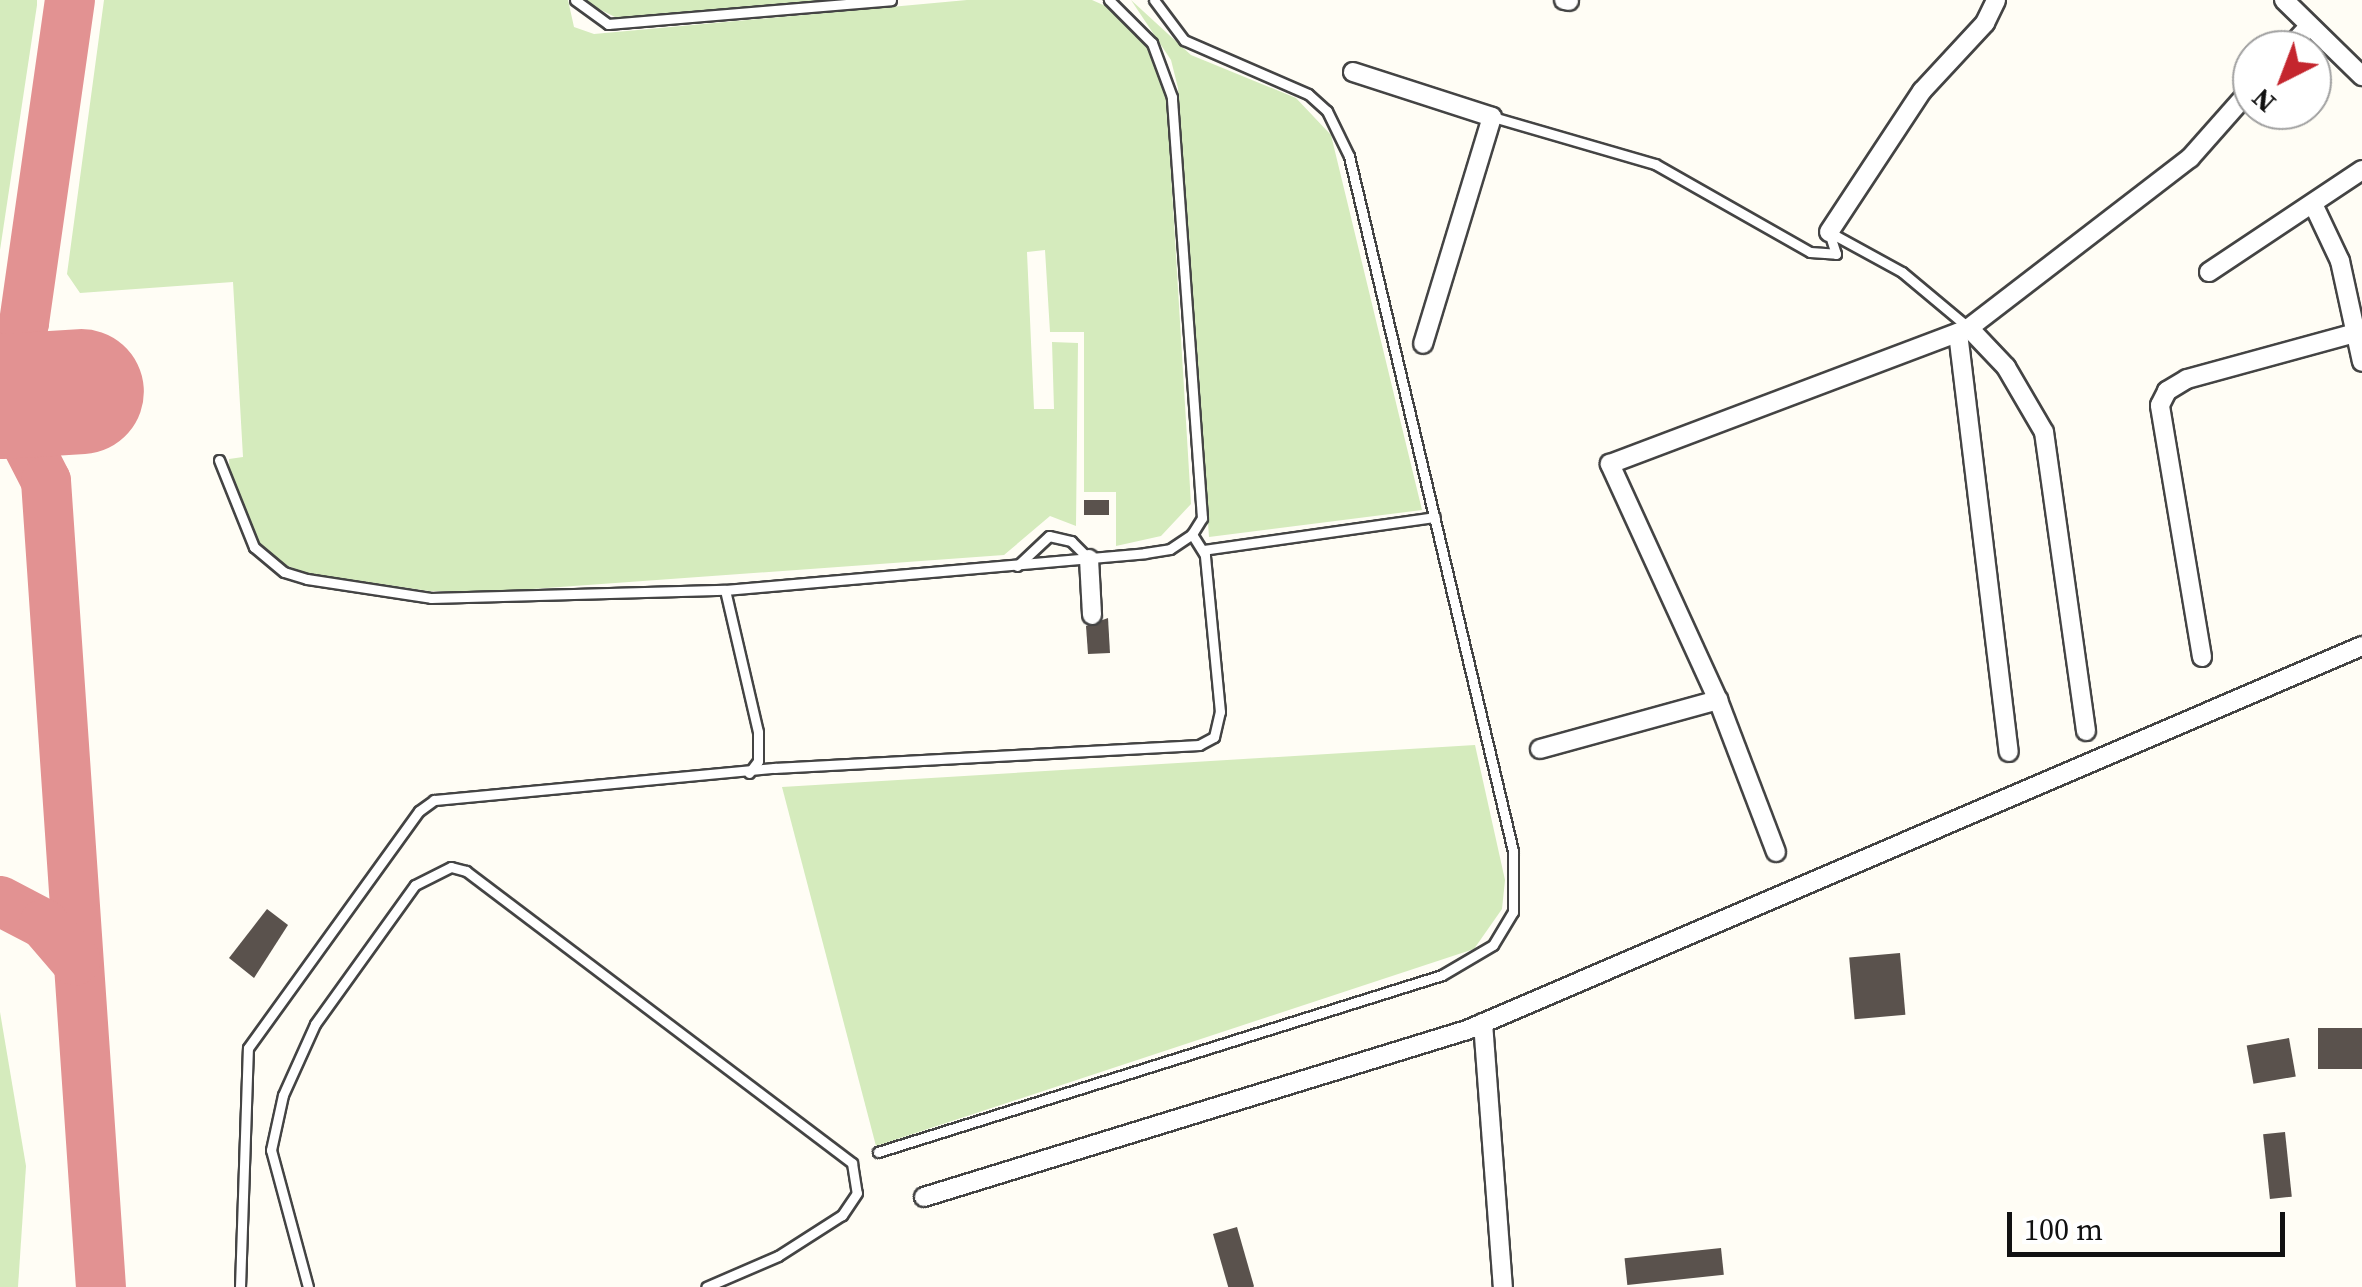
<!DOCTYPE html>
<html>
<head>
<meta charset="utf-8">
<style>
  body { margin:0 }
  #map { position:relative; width:2362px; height:1287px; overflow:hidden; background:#fffdf5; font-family:"Source Serif 4",serif }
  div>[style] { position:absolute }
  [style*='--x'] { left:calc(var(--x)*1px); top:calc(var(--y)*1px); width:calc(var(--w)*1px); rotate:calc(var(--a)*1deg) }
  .green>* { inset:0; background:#d5ebbd }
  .taxiway>* { height:50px; margin:-25px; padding:0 25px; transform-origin:25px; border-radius:25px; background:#e29292 }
  .runway>* { height:125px; margin:-62.5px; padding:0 62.5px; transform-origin:62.5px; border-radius:62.5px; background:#e29292 }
  .building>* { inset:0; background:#5a524d; transform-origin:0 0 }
  .roads { filter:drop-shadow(2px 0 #444) drop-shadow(-2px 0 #444) drop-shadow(0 2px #444) drop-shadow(0 -2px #444) }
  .lane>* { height:9px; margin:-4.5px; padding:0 4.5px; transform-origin:4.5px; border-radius:4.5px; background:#fff }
  .street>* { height:18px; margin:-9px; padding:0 9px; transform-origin:9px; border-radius:9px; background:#fff }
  span { translate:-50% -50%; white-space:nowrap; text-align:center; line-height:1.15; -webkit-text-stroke:10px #fff; paint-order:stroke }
  .north { position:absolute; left:2232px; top:30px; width:100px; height:100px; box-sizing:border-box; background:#fff; border:2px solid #a0a0a0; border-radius:50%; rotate:222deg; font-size:28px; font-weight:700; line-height:40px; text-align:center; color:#111 }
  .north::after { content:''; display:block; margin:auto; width:35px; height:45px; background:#c4262e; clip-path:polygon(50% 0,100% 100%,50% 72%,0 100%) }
  .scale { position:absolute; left:2007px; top:1212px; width:278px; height:45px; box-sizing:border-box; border:5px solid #111; border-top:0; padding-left:12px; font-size:30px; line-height:35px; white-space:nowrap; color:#111; -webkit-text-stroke:8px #fff; paint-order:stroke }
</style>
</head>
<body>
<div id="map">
  <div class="green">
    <div style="clip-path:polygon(0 0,37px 0,37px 5px,0 250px)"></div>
    <div style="clip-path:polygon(104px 0,568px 0,574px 27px,594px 34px,967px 0,1092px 0,1110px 8px,1152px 53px,1166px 90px,1191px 504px,1161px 536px,1116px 546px,1116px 492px,1084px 492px,1084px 332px,1050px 332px,1045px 250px,1027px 252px,1034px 409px,1054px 409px,1052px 342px,1078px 343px,1076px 526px,1050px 516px,1004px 555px,505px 591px,429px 591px,306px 573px,278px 562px,247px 531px,230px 483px,229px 459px,243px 457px,233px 282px,80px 293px,67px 274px)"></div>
    <div style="clip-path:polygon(581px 0,834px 0,617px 18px)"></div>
    <div style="clip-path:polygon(1131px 0,1191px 55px,1296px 98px,1331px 135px,1422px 510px,1209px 537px,1178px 88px,1171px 60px)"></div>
    <div style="clip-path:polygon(1475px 745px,1505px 880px,1502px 909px,1474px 949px,876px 1146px,782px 787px)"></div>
    <div style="clip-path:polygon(0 1012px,26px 1166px,18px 1287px,0 1287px)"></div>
  </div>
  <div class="taxiway">
    <div style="--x:0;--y:368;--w:51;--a:-61.9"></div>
    <div style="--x:24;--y:323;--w:326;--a:-81.9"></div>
    <div style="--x:0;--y:418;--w:35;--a:43"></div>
    <div style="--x:26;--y:442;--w:44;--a:62.9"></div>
    <div style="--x:46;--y:481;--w:808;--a:86.1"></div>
    <div style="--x:0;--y:901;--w:50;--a:27.6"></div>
    <div style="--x:44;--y:924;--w:48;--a:49.3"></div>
  </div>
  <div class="runway">
    <div style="--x:0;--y:396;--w:81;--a:-3.5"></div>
  </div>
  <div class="building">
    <div style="left:1084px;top:500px;width:25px;height:15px"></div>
    <div style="clip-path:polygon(1108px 618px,1110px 653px,1088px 654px,1086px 626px)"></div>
    <div style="clip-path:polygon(267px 909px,288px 925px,254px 978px,229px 958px)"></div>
    <div style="left:1900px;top:953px;width:62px;height:51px;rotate:85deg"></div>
    <div style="left:2362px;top:1028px;width:41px;height:44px;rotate:90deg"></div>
    <div style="left:2289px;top:1038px;width:39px;height:43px;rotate:80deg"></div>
    <div style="left:2285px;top:1132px;width:65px;height:22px;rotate:84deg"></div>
    <div style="left:1237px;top:1227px;width:62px;height:25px;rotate:74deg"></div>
    <div style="left:1721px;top:1248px;width:27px;height:97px;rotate:84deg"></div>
  </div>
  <div class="roads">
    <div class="lane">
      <div style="--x:575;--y:0;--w:41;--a:36"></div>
      <div style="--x:608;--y:24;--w:284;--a:-4.8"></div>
      <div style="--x:1493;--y:117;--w:169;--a:16.2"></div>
      <div style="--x:1655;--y:164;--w:178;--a:29.6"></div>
      <div style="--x:1810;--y:252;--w:26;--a:4"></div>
      <div style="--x:1836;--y:254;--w:23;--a:-108"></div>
      <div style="--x:1829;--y:232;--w:83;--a:28.7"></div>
      <div style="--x:1902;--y:272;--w:87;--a:39.9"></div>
      <div style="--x:219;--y:460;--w:94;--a:68.1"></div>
      <div style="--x:254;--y:547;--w:39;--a:40"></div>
      <div style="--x:284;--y:572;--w:24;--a:17"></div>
      <div style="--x:307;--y:579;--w:125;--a:8.7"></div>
      <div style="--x:431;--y:598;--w:294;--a:-1.6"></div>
      <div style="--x:725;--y:590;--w:146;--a:76.9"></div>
      <div style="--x:758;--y:732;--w:29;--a:90"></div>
      <div style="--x:758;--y:761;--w:15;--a:127"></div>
      <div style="--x:1203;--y:550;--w:234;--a:-8.1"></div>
      <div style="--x:1017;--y:566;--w:44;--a:-43.2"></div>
      <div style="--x:1049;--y:536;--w:23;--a:13"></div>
      <div style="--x:1071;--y:541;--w:25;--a:45"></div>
      <div style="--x:725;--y:590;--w:422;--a:-5"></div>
      <div style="--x:1145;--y:553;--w:25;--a:-9"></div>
      <div style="--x:1170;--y:549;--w:27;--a:-34"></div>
      <div style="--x:878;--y:1152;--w:591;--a:-17.42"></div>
      <div style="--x:1442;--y:975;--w:59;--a:-30.5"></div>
      <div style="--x:1493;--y:945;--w:39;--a:-59"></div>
      <div style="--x:1513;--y:912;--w:61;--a:-90"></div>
      <div style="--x:1513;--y:851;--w:714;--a:-103.28"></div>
      <div style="--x:1349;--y:156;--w:50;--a:-116.1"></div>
      <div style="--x:1327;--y:111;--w:25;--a:-138"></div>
      <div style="--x:1308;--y:94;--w:135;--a:-156.5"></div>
      <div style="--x:1184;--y:40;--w:50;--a:-126.9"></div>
      <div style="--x:240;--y:1287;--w:239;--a:-88.1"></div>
      <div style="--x:248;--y:1048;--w:292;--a:-54.2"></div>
      <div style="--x:419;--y:811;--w:19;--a:-36"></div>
      <div style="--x:434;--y:800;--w:342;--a:-5.4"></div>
      <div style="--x:774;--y:768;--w:426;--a:-3.1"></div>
      <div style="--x:1199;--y:745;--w:17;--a:-28"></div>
      <div style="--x:1214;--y:737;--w:26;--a:-77"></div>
      <div style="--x:1220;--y:712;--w:158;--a:-95.5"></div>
      <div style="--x:1205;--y:555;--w:25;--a:-122"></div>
      <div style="--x:1192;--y:534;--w:19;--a:-58"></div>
      <div style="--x:1202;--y:518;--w:422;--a:-94.1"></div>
      <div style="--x:1172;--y:97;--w:58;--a:-110.3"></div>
      <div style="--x:1152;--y:43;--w:61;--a:-135"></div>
      <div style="--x:308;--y:1287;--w:142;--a:-105.1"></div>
      <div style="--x:271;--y:1150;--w:56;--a:-77.7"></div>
      <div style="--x:283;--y:1095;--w:78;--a:-65.7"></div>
      <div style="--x:315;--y:1024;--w:171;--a:-54.3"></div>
      <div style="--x:415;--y:885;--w:40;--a:-26.6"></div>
      <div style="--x:451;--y:867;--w:16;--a:15"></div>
      <div style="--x:466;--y:871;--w:484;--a:37.1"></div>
      <div style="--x:852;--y:1163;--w:30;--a:81"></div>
      <div style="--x:857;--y:1193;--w:27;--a:124"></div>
      <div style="--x:842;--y:1215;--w:76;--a:147.4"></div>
      <div style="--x:778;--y:1256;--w:78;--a:156.7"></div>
    </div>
    <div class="street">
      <div style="--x:1564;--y:0;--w:5;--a:11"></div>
      <div style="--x:2284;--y:0;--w:109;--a:44.3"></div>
      <div style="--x:2287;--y:50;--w:33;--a:-47"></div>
      <div style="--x:1353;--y:72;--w:146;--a:17.9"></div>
      <div style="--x:1492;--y:117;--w:237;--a:106.9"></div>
      <div style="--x:2314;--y:206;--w:61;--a:64.7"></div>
      <div style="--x:2340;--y:261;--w:103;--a:77.7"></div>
      <div style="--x:1829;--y:232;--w:169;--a:-56.6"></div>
      <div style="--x:1922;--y:91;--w:93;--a:-47.2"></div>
      <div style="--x:1985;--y:23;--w:25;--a:-64"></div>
      <div style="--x:2209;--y:272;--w:184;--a:-33.7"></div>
      <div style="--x:1969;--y:328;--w:54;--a:46.5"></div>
      <div style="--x:2006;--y:367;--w:75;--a:59.7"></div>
      <div style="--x:2044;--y:432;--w:302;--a:82"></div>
      <div style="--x:1958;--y:333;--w:422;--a:83.1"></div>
      <div style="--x:1089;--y:559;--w:56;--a:86.9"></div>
      <div style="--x:2202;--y:657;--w:255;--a:-99.5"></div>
      <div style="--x:2160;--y:405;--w:16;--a:-63"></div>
      <div style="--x:2167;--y:391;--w:23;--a:-31"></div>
      <div style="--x:2187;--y:379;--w:181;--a:-15.3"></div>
      <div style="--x:1540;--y:749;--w:185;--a:-15.4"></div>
      <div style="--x:1776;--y:852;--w:163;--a:-110.9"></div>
      <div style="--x:1718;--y:700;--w:260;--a:-114.6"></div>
      <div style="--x:1610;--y:464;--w:384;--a:-20.7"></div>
      <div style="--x:1969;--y:328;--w:279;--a:-37.6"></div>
      <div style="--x:2190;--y:158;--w:94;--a:-48.5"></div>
      <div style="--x:1483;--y:1023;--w:265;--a:85.7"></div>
      <div style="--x:924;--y:1197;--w:568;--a:-17.1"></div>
      <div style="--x:1467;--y:1030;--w:974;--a:-23.22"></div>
    </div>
  </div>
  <div class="north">N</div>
  <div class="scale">100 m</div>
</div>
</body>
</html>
